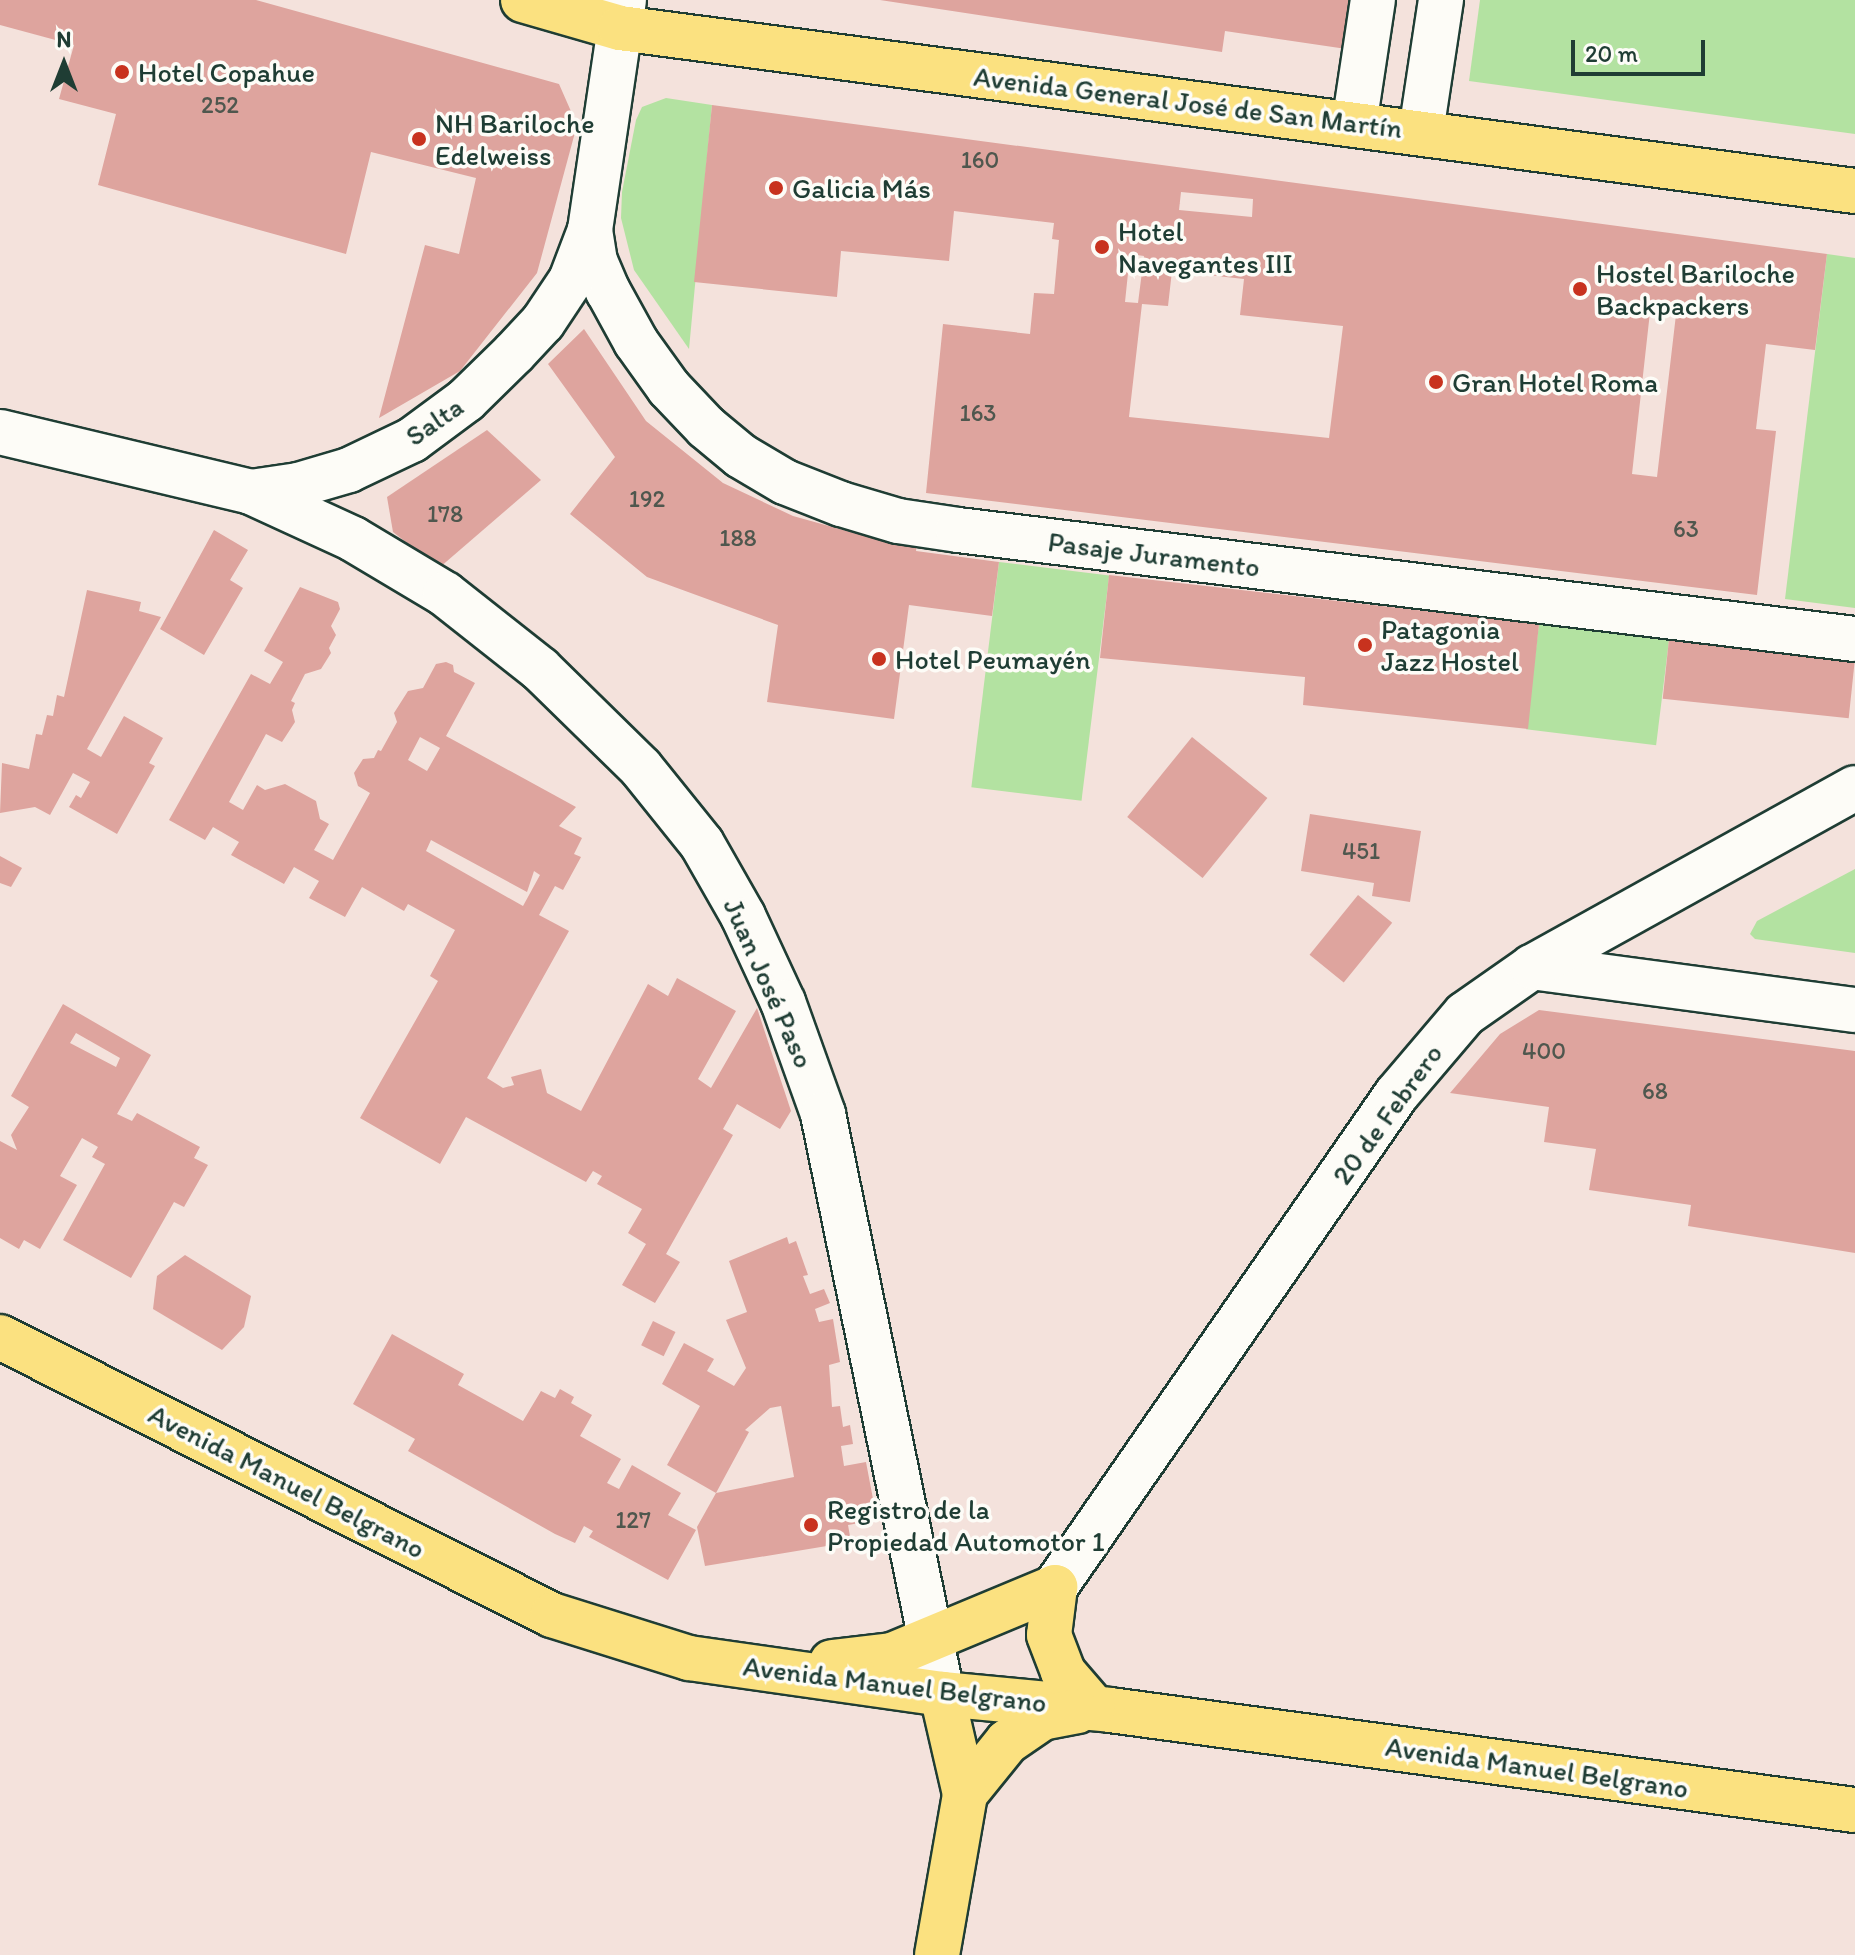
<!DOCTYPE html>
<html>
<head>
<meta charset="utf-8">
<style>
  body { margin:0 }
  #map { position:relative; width:1855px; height:1955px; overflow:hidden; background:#f4e2dc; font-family:Itim,sans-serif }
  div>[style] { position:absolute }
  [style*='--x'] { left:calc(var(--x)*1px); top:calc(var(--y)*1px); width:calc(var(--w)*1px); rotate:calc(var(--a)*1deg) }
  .green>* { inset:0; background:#b3e2a1; transform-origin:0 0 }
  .building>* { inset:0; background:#dea49e; transform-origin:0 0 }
  .roads { filter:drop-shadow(2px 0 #1f3d34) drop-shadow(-2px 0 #1f3d34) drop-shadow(0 2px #1f3d34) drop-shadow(0 -2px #1f3d34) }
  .minor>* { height:44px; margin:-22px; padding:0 22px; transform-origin:22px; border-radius:22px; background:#fdfcf7 }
  .major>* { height:44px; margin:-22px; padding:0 22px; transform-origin:22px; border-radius:22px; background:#fbe180 }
  .dots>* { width:22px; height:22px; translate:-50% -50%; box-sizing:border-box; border:4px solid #fdfcf7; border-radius:50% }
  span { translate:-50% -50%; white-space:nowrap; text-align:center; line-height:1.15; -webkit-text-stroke:7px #fdfcf7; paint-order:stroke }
  .number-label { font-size:24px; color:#4f574e }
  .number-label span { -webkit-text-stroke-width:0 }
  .poi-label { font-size:28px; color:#1f3d34 }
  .left { translate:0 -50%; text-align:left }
  .street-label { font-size:28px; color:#1f3d34 }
  .north { position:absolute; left:24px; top:24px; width:80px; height:80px; -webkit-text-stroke:6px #fdfcf7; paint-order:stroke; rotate:0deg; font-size:22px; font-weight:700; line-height:32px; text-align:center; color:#1f3d34 }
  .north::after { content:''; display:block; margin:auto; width:28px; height:36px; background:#1f3d34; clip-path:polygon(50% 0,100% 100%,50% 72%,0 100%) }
  .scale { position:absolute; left:1571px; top:40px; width:134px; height:36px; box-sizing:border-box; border:4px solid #1f3d34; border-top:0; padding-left:10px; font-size:24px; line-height:28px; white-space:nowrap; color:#1f3d34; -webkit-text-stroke:6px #fdfcf7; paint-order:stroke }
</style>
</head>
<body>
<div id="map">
  <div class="green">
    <div style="clip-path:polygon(1480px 0,1855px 0,1855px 134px,1469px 81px)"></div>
    <div style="clip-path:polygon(666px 98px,712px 105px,689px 349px,634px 270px,621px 218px,622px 192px,636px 120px,642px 107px)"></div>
    <div style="clip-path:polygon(1827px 254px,1855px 258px,1855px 608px,1785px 599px)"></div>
    <div style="left:999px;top:562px;width:111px;height:227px;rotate:7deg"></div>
    <div style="left:1539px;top:624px;width:131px;height:106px;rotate:7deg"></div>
    <div style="clip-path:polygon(1855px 869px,1855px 953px,1755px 939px,1750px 934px,1757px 921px)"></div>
  </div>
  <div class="building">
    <div style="clip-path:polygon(0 0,256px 0,559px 84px,577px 125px,537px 273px,460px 371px,379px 418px,425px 245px,459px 254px,476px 178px,371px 152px,346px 254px,98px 185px,116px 114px,59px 99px,74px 45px,0 25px)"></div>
    <div style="clip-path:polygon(880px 0,1367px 0,1360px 51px,1225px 31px,1222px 52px)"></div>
    <div style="clip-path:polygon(evenodd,712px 105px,1827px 254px,1815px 350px,1766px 344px,1756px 429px,1776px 431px,1757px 595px,926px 493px,943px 324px,1030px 334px,1034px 293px,1054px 294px,1059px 240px,1052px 239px,1054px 223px,954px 211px,949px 261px,841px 251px,837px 297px,694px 282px,712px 105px,1181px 192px,1253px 199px,1252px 217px,1179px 210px,1181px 192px,712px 105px,1130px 254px,1144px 256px,1138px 303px,1125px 302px,1130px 254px,712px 105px,1172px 271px,1244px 279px,1240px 315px,1343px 326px,1329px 438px,1129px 417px,1142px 304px,1168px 306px,1172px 271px,712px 105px,1651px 303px,1677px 306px,1657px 477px,1632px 474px,1651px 303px)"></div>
    <div style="clip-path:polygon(584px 329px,646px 421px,723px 483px,793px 516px,872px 538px,917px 544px,916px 551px,999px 562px,992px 616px,909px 605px,894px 719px,767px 702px,778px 625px,647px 577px,570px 514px,615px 457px,548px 364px)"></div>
    <div style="clip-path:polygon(487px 430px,541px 480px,439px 568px,393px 532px,387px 497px)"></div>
    <div style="clip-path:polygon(214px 530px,248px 550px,230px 580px,243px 588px,204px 655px,160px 629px)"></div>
    <div style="clip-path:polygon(1109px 575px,1539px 624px,1528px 729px,1303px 705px,1305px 677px,1100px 658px)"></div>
    <div style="clip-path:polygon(evenodd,300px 587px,338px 602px,340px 609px,331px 626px,336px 635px,329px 648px,331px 653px,321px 669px,305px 674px,291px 701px,295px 703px,292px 710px,295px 722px,282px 742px,266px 734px,229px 802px,243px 810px,257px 785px,265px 790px,285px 784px,316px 801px,320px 819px,329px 824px,314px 850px,333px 860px,370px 793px,358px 786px,354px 773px,363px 759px,374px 758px,378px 750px,381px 751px,397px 722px,394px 713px,408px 691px,423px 688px,436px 664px,446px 662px,453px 665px,454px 672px,475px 683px,446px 736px,576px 807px,559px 826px,582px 838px,574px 854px,581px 857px,563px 890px,555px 886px,539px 915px,569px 931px,487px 1078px,503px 1088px,514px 1085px,511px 1077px,541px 1069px,547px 1093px,581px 1111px,648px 984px,668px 996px,677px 978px,736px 1011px,698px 1079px,711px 1088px,757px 1008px,791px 1111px,780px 1129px,737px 1104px,723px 1129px,733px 1135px,666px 1254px,680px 1262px,655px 1303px,622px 1285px,646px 1244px,628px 1233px,642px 1209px,597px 1184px,602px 1176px,593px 1171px,586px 1182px,466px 1117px,440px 1164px,360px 1118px,438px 981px,430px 976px,455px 930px,408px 904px,404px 911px,362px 887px,345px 917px,309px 898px,319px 881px,294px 867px,284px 884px,231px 855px,239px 842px,213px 827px,205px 840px,169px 820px,251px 674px,270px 684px,283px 662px,264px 651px,300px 587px,420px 737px,440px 748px,427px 771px,408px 760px,420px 737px,300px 587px,431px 840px,527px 892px,534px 871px,540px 875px,523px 906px,426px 851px,431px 840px)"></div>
    <div style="clip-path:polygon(87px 590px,141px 602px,139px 611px,161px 617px,87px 749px,101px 757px,124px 716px,163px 738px,149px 763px,155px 766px,117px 834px,69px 807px,76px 795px,81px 798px,90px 782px,73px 773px,50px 815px,35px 807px,0 813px,2px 763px,29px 769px,36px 734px,42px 735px,47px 715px,53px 716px,57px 695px,64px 697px)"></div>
    <div style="left:1669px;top:639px;width:187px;height:60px;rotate:6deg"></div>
    <div style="left:1192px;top:737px;width:97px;height:103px;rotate:39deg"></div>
    <div style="clip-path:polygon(1310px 814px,1421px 831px,1410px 902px,1372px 896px,1374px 883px,1301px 871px)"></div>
    <div style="clip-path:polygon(0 856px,22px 868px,11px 887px,0 883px)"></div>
    <div style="left:1358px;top:895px;width:44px;height:77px;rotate:39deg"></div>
    <div style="clip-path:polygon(evenodd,63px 1004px,151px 1055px,117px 1114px,132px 1121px,137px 1113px,200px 1147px,194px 1158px,208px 1165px,184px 1207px,174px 1202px,131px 1278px,63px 1240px,105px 1164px,92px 1157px,98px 1147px,82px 1138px,60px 1176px,77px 1185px,40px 1249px,24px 1240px,19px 1249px,0 1238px,0 1141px,17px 1150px,11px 1135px,29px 1107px,11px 1096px,63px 1004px,76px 1033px,120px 1058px,116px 1067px,70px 1043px,76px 1033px)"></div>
    <div style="clip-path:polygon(1539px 1010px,1855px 1051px,1855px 1253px,1688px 1226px,1691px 1205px,1589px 1190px,1596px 1149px,1544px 1142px,1549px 1107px,1450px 1093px,1500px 1034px)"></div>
    <div style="clip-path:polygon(787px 1237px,789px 1244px,796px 1241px,808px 1275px,803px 1276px,810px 1294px,824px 1289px,830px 1303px,815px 1309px,819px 1322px,833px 1319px,840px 1362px,829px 1365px,832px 1407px,840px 1406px,843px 1427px,850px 1425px,853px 1444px,841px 1446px,844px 1466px,866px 1462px,877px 1520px,848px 1525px,851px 1542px,705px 1566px,697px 1527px,716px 1493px,794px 1477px,781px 1406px,770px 1408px,745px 1430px,749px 1432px,716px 1493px,667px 1465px,700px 1406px,662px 1384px,684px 1343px,714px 1359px,707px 1371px,734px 1386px,746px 1368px,726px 1320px,747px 1312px,729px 1261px)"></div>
    <div style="clip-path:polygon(185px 1255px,251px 1296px,244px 1327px,222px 1350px,153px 1309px,157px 1276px)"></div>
    <div style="left:653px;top:1321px;width:25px;height:27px;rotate:26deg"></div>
    <div style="clip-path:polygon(392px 1334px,464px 1374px,458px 1385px,523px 1421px,541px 1391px,555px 1398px,560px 1389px,574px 1397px,571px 1403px,592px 1415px,580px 1436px,621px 1459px,607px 1483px,619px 1489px,632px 1465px,681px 1493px,668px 1515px,696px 1530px,668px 1580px,589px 1537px,593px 1531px,584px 1526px,575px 1543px,555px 1534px,408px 1451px,415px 1439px,353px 1404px)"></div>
  </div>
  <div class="roads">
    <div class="minor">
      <div style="--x:1354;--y:125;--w:126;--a:-81.4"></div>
      <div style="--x:1421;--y:132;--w:134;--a:-81.4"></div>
      <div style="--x:590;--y:230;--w:31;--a:81"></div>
      <div style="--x:595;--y:261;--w:33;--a:67"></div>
      <div style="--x:608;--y:291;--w:58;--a:61.2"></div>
      <div style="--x:636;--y:342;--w:57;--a:54.3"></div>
      <div style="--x:669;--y:388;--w:54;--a:46.5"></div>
      <div style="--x:706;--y:427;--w:45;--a:39.6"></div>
      <div style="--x:741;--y:456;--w:51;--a:30.6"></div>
      <div style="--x:785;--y:482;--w:60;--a:21.4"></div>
      <div style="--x:841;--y:504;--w:59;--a:16.6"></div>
      <div style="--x:898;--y:521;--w:61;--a:8.5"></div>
      <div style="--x:958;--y:530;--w:904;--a:6.93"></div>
      <div style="--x:0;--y:432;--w:258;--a:13.4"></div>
      <div style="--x:251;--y:492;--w:48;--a:-8.5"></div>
      <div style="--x:298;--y:485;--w:53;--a:-16.4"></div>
      <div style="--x:349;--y:470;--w:70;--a:-25.5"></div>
      <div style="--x:412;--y:440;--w:67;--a:-36.5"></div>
      <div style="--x:466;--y:400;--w:67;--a:-44.4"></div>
      <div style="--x:514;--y:353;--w:42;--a:-46.9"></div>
      <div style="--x:543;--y:322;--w:50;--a:-56.3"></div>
      <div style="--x:571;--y:280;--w:53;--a:-69.2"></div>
      <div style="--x:590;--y:230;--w:232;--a:-81.6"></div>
      <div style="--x:251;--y:492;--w:112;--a:24.7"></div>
      <div style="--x:353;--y:539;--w:107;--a:30.9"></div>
      <div style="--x:445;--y:594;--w:121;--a:38.3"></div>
      <div style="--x:540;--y:669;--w:141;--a:44.4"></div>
      <div style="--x:641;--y:768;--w:97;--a:51.2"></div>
      <div style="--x:702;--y:844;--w:83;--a:60.3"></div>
      <div style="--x:743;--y:916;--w:95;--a:65.1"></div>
      <div style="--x:783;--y:1002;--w:119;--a:70.3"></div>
      <div style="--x:823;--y:1114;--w:592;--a:78.41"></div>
      <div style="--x:1532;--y:967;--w:326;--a:7.6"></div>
      <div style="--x:1055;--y:1587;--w:599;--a:-55.27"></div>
      <div style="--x:1396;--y:1095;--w:106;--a:-49.6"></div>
      <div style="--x:1465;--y:1014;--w:82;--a:-35"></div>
      <div style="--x:1532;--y:967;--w:369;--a:-29"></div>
    </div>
    <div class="major">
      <div style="--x:523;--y:0;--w:101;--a:16.1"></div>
      <div style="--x:620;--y:28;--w:1246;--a:7.52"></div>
      <div style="--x:0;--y:1337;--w:618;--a:26.73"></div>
      <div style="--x:552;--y:1615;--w:144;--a:17.4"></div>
      <div style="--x:689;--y:1658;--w:256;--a:8.1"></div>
      <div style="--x:942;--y:1694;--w:169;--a:5.4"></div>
      <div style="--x:1110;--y:1710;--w:752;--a:7.65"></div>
      <div style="--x:1055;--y:1587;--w:48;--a:97.1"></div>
      <div style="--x:1049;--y:1635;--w:40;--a:69"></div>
      <div style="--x:1063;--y:1672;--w:46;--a:49.4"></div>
      <div style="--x:832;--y:1662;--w:60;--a:-6.7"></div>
      <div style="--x:892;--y:1655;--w:177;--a:-22.6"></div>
      <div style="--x:965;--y:1794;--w:67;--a:-51.1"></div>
      <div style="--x:1007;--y:1742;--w:42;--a:-34.4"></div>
      <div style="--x:1042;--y:1718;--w:36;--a:-11"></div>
      <div style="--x:937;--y:1955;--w:163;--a:-80.1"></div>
      <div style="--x:965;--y:1794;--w:103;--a:-103"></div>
    </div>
  </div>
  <div class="dots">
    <div style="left:122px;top:72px;background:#c8321e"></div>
    <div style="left:419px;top:139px;background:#c8321e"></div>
    <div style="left:776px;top:188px;background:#c8321e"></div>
    <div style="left:1102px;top:247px;background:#c8321e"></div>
    <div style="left:1580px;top:289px;background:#c8321e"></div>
    <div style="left:1436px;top:382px;background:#c8321e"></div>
    <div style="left:1365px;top:645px;background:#c8321e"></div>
    <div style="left:879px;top:659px;background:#c8321e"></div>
    <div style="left:811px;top:1525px;background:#c8321e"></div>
  </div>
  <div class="number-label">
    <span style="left:220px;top:105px">252</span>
    <span style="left:980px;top:160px">160</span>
    <span style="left:978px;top:413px">163</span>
    <span style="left:647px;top:499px">192</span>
    <span style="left:445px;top:514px">178</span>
    <span style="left:1686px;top:529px">63</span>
    <span style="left:738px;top:538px">188</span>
    <span style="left:1361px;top:851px">451</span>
    <span style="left:1544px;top:1051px">400</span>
    <span style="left:1655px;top:1091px">68</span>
    <span style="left:633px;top:1520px">127</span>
  </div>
  <div class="poi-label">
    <span class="left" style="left:138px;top:72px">Hotel Copahue</span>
    <span class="left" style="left:435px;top:139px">NH Bariloche<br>Edelweiss</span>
    <span class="left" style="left:792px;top:188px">Galicia Más</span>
    <span class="left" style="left:1118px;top:247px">Hotel<br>Navegantes III</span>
    <span class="left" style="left:1596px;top:289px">Hostel Bariloche<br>Backpackers</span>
    <span class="left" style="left:1452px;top:382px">Gran Hotel Roma</span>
    <span class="left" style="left:1381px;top:645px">Patagonia<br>Jazz Hostel</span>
    <span class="left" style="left:895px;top:659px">Hotel Peumayén</span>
    <span class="left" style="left:827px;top:1525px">Registro de la<br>Propiedad Automotor 1</span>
  </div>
  <div class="street-label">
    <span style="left:1188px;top:102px;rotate:7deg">Avenida General José de San Martín</span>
    <span style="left:434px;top:421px;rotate:-35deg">Salta</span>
    <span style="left:1154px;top:554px;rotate:7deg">Pasaje Juramento</span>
    <span style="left:769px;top:983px;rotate:66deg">Juan José Paso</span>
    <span style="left:1387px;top:1114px;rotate:-54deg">20 de Febrero</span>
    <span style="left:287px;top:1481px;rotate:27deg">Avenida Manuel Belgrano</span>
    <span style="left:895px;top:1684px;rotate:7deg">Avenida Manuel Belgrano</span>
    <span style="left:1537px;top:1767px;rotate:8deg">Avenida Manuel Belgrano</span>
  </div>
  <div class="north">N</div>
  <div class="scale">20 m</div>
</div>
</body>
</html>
